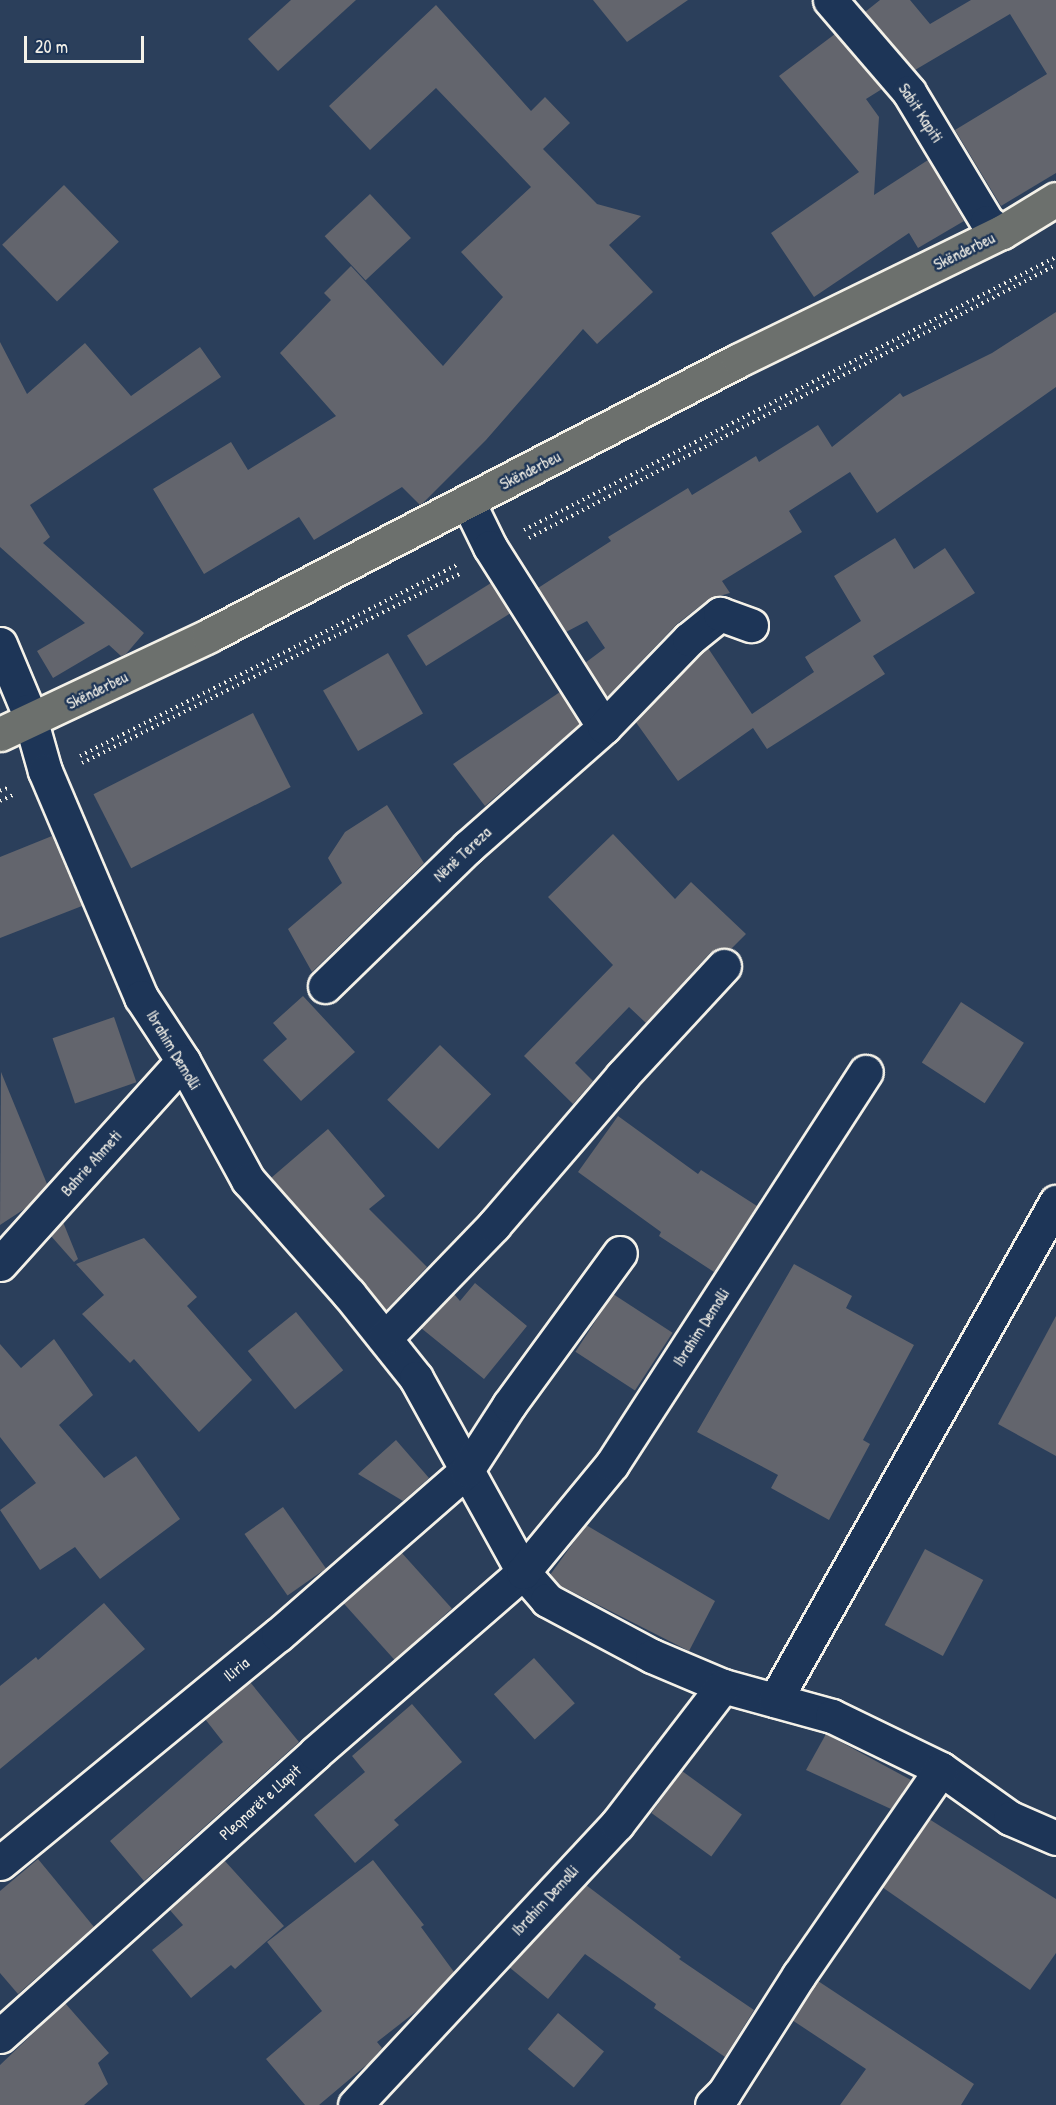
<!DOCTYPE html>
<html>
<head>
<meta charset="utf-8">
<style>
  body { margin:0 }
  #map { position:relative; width:1056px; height:2105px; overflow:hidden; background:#2b3f5b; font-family:"Patrick Hand",sans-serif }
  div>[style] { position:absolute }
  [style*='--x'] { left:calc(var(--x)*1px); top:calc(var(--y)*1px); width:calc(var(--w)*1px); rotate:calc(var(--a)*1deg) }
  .building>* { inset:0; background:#63656d; transform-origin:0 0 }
  .path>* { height:4px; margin-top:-2px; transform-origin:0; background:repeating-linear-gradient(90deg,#f4f1e8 0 1.5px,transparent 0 6px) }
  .roads { filter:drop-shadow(2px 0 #f4f1e8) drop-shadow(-2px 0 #f4f1e8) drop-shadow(0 2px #f4f1e8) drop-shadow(0 -2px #f4f1e8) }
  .minor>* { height:33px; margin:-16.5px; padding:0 16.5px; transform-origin:16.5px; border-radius:16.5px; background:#1d3557 }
  .major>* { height:33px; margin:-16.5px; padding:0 16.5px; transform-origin:16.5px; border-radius:16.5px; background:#6c706d }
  span { translate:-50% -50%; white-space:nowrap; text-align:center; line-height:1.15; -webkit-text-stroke:5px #1d3557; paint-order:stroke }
  .street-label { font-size:16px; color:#f4f1e8 }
  .scale { position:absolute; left:24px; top:36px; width:120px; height:27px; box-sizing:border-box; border:3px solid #f4f1e8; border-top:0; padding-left:8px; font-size:18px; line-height:21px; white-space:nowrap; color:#f4f1e8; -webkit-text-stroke:4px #1d3557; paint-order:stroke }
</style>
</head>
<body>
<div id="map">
  <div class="building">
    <div style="clip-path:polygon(291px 0,356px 0,278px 71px,248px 39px)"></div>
    <div style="clip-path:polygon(593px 0,688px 0,627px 42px)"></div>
    <div style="clip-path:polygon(880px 0,910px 0,930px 24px,971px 0,1056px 0,1056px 173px,1001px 206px,955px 130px,1047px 74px,1010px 14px,915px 70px,865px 12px)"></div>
    <div style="clip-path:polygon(436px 5px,531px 111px,545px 97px,570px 123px,543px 149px,597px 204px,641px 216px,609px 245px,653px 292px,597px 344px,583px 329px,486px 440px,423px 503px,420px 505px,402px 487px,314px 540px,299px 517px,204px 574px,153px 489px,231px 442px,248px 470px,336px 416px,280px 353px,331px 300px,324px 293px,351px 266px,443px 366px,503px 297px,461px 252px,531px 187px,436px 88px,370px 150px,329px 106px)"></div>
    <div style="clip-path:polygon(835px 34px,882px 89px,866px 99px,879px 117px,874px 195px,928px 160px,964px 221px,918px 248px,909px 233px,814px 297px,771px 233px,859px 172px,779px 76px)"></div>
    <div style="left:64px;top:185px;width:79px;height:86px;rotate:46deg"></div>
    <div style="left:370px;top:194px;width:60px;height:62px;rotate:47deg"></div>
    <div style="clip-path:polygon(1056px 312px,1056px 387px,877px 513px,850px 472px,789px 511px,802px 532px,722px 581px,730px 593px,709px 599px,677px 624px,607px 697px,585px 663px,605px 648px,587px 621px,566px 632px,538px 588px,611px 541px,608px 537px,688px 488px,692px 495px,756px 456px,759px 462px,818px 425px,832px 447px,900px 393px,903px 397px,992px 353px)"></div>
    <div style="clip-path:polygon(0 342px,27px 394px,85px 343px,131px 396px,200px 347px,221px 377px,30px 505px,50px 537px,43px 543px,144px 633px,126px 654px,121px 656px,109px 645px,53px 678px,37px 651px,85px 623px,0 547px)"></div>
    <div style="clip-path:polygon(895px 538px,914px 569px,945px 548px,975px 593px,873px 656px,885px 674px,767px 749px,753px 728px,678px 781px,635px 721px,708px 648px,752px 714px,814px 672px,805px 657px,861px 621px,834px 576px)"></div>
    <div style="left:491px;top:583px;width:36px;height:99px;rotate:58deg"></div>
    <div style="left:388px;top:653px;width:70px;height:75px;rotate:60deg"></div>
    <div style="clip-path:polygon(560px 692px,580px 724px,485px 806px,453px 764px)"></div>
    <div style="left:253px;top:713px;width:83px;height:179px;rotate:63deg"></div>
    <div style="clip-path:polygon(387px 805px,424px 863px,312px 972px,288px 929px,342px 883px,328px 858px,345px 832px)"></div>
    <div style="clip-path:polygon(613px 834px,675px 899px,691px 882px,746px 934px,731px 949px,719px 948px,710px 953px,646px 1023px,629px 1007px,575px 1063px,593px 1081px,573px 1104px,524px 1056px,613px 965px,548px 897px)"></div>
    <div style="clip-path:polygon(52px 836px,82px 906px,0 938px,0 857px)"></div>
    <div style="clip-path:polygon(303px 996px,355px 1052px,301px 1101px,263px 1060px,287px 1039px,273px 1023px)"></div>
    <div style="left:961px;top:1002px;width:75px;height:72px;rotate:33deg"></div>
    <div style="left:114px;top:1017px;width:69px;height:65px;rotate:71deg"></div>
    <div style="left:440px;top:1045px;width:71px;height:76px;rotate:44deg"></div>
    <div style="clip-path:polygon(1px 1072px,47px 1184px,26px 1208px,0 1225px)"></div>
    <div style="clip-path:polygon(618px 1116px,698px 1174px,701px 1170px,757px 1206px,714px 1272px,659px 1236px,661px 1232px,578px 1172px)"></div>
    <div style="clip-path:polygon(328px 1129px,385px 1196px,369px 1209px,427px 1267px,386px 1310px,271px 1178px)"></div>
    <div style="clip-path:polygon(63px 1222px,78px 1259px,74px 1262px,51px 1236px)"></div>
    <div style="clip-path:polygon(144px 1238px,197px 1297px,187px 1306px,252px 1380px,199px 1432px,134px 1359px,130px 1363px,82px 1314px,104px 1295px,76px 1264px)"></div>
    <div style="clip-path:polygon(794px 1264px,852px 1296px,846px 1308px,914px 1345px,863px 1440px,870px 1444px,829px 1520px,771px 1488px,778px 1475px,697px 1432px)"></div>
    <div style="clip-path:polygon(475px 1283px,527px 1326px,484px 1379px,421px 1328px,454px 1294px,460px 1301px)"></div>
    <div style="left:613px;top:1294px;width:71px;height:69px;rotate:33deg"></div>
    <div style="left:296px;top:1312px;width:75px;height:62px;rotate:51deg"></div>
    <div style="clip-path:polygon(1056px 1316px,1056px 1456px,998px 1424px)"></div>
    <div style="clip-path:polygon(54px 1339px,93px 1395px,59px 1425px,104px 1478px,136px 1456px,180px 1519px,100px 1579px,75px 1547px,40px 1570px,0 1510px,36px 1483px,0 1437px,0 1344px,21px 1368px)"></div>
    <div style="clip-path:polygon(396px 1440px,429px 1478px,403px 1501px,358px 1474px)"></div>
    <div style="left:283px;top:1507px;width:75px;height:47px;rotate:55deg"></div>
    <div style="clip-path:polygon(586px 1525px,715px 1601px,689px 1651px,559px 1585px,550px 1575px)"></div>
    <div style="left:925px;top:1549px;width:66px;height:86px;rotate:28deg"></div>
    <div style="left:401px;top:1552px;width:76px;height:77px;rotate:48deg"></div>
    <div style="clip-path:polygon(104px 1603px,145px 1649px,0 1769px,0 1686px,36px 1657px,38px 1660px)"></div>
    <div style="left:534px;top:1658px;width:61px;height:54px;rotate:48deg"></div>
    <div style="clip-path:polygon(250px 1682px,299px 1742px,144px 1881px,110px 1841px,223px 1742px,205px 1719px)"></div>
    <div style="clip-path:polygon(412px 1704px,462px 1762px,394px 1820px,399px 1825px,355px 1863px,314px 1815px,365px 1772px,352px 1756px)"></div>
    <div style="clip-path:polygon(826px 1734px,911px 1780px,891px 1809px,806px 1770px)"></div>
    <div style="left:682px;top:1771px;width:74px;height:52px;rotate:36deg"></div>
    <div style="clip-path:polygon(929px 1819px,1056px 1899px,1056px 1953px,1030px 1990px,882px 1887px)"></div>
    <div style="clip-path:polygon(38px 1859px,94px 1927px,18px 1994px,0 1973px,0 1891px)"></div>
    <div style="clip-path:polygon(224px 1860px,284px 1926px,235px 1969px,231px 1965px,191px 1998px,152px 1950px,183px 1925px,169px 1909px)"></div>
    <div style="clip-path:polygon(373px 1860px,424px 1925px,421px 1927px,454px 1972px,418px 2010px,377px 2042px,382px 2048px,370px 2062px,319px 2105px,305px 2105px,266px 2059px,322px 2011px,267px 1942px)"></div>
    <div style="clip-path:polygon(586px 1885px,681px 1957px,679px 1959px,754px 2010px,725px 2057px,654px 2008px,656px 2004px,585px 1954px,548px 1999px,509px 1967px)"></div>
    <div style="clip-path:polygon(818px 1981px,974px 2084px,961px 2105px,840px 2105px,866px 2069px,792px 2020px)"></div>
    <div style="clip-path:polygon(65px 2003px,109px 2053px,98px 2063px,108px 2084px,84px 2105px,0 2105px,0 2065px)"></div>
    <div style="left:558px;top:2013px;width:60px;height:47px;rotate:40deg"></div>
  </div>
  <div class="path">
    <div style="--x:524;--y:530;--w:598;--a:-27.16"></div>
    <div style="--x:529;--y:538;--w:594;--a:-27.39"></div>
    <div style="--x:80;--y:756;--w:425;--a:-26.9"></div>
    <div style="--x:82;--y:763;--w:424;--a:-26.6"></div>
    <div style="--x:0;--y:791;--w:11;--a:-22"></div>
    <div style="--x:0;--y:801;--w:17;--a:-25"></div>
  </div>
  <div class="roads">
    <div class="minor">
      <div style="--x:830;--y:0;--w:121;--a:49.3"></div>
      <div style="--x:909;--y:92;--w:152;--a:59"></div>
      <div style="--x:987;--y:222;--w:18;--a:34"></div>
      <div style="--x:468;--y:502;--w:50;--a:63.9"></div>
      <div style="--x:490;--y:547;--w:213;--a:57.7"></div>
      <div style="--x:0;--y:644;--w:73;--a:67.3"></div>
      <div style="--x:28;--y:711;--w:62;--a:74.2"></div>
      <div style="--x:45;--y:771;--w:246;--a:67"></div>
      <div style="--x:141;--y:997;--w:77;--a:56.7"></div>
      <div style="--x:183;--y:1061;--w:136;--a:61.4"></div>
      <div style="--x:248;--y:1180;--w:152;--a:48.5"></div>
      <div style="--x:349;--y:1294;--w:107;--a:51.4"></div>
      <div style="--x:416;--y:1378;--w:222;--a:61.1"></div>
      <div style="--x:523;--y:1572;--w:37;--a:49"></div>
      <div style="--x:547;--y:1600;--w:119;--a:28.1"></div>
      <div style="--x:652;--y:1656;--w:77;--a:22.9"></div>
      <div style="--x:723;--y:1686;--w:113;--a:15.4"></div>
      <div style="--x:832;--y:1716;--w:121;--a:25.9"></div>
      <div style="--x:941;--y:1769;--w:85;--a:35.4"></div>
      <div style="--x:1010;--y:1818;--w:50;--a:23.5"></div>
      <div style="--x:325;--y:986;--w:199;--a:-44.2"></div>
      <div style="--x:468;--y:847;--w:181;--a:-41.4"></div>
      <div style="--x:604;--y:727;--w:122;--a:-46"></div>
      <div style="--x:689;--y:639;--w:40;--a:-39"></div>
      <div style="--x:720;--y:614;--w:33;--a:20"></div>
      <div style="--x:0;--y:1264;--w:273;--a:-48"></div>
      <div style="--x:385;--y:1338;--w:157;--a:-46"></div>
      <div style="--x:494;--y:1225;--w:196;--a:-49.3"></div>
      <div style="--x:622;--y:1076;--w:150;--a:-47.2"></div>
      <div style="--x:775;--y:1700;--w:572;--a:-60.57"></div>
      <div style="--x:0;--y:1863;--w:360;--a:-39.4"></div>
      <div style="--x:278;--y:1635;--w:251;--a:-41.1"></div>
      <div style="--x:467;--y:1470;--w:77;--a:-57.1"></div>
      <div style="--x:509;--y:1405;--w:188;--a:-53.9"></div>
      <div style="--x:0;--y:2036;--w:423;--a:-41.9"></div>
      <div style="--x:315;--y:1753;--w:276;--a:-41"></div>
      <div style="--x:523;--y:1572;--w:140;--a:-50.5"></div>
      <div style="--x:612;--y:1464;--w:467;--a:-57.1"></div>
      <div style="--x:355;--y:2105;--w:384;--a:-47"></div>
      <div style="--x:617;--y:1824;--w:174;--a:-52.5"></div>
      <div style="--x:712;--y:2105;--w:17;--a:-45"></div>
      <div style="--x:724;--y:2093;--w:140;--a:-57.6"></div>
      <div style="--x:799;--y:1975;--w:250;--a:-55.4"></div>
    </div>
    <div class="major">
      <div style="--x:0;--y:734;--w:230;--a:-25.2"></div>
      <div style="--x:208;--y:636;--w:598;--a:-27.46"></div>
      <div style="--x:739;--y:360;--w:292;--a:-26"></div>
      <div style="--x:1002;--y:232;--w:63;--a:-31.4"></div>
    </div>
  </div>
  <div class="street-label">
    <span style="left:921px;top:113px;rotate:57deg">Sabit Kapiti</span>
    <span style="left:964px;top:251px;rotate:-26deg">Skënderbeu</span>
    <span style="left:530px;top:470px;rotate:-27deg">Skënderbeu</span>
    <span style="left:97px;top:690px;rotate:-26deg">Skënderbeu</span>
    <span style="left:462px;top:854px;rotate:-43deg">Nënë Tereza</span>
    <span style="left:174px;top:1050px;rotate:59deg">Ibrahim Demolli</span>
    <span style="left:91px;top:1163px;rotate:-48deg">Bahrie Ahmeti</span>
    <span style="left:701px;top:1327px;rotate:-57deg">Ibrahim Demolli</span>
    <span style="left:236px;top:1669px;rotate:-39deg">Iliria</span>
    <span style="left:260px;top:1802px;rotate:-42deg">Pleqnarët e Llapit</span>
    <span style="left:545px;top:1900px;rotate:-47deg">Ibrahim Demolli</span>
  </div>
  <div class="scale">20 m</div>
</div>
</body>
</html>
